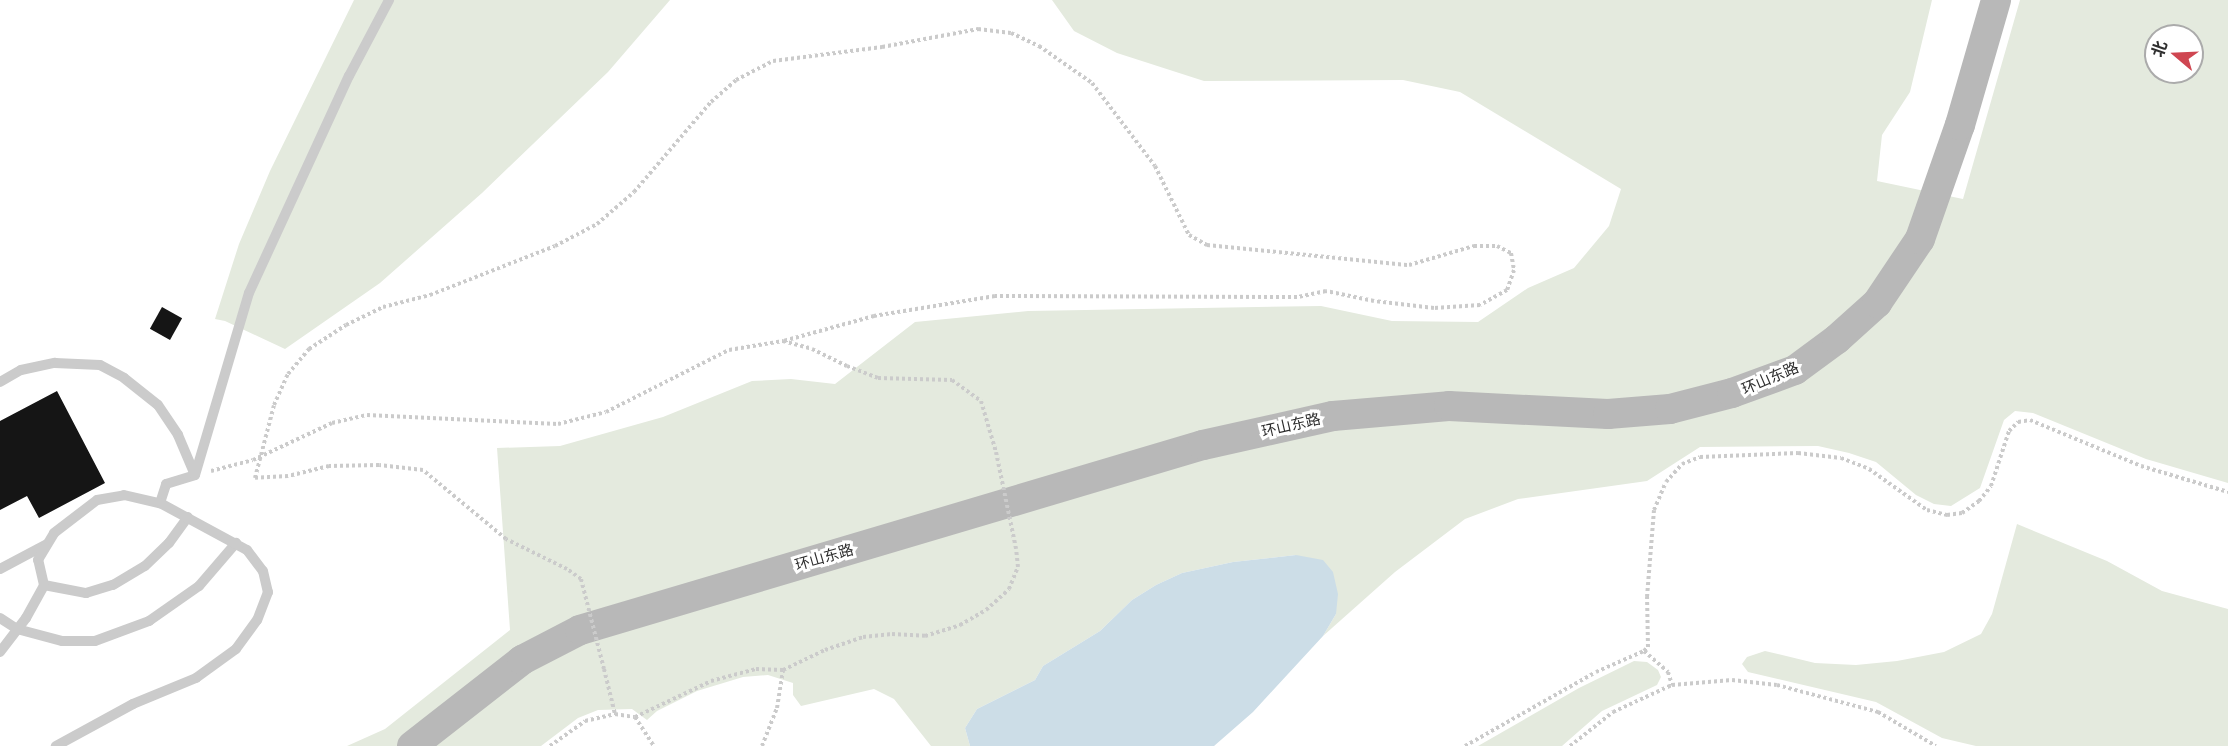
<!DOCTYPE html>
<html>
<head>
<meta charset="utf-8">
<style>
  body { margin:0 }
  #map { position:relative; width:2228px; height:746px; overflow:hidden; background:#fff; font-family:Ubuntu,"Noto Sans SC",sans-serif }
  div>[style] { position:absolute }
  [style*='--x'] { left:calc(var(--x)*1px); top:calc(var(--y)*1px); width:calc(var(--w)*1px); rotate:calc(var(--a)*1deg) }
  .green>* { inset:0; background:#e4eade }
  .water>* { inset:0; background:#ccdde7 }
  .building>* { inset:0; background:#151515; transform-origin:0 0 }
  .path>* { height:4px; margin-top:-2px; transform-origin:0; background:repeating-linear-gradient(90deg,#cbcbcb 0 3px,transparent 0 6px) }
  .lane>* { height:10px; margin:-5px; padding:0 5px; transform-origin:5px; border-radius:5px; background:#cbcbcb }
  .secondary>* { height:30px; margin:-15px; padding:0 15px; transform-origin:15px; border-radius:15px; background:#b8b8b8 }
  .path-bridge>* { height:4px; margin-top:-2px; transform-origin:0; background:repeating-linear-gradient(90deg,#cbcbcb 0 3px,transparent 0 6px) }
  span { translate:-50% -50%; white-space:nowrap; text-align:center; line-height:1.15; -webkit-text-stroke:6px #fff; paint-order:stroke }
  .street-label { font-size:15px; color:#2e2e2e }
  .north { position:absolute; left:2144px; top:24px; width:60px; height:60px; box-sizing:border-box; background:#fff; border:2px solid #ababab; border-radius:50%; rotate:289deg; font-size:16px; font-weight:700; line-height:24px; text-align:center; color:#2e2e2e }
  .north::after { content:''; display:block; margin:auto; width:21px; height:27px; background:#cf4651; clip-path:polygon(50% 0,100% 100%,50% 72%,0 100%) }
</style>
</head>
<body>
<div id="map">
  <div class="green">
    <div style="clip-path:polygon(354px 0,670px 0,608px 72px,482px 193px,380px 283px,285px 349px,225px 321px,215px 319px,239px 244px,270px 171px)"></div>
    <div style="clip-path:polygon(evenodd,1052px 0,1932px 0,1910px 92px,1882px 135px,1877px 181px,1963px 199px,2020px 0,2228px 0,2228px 483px,2146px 459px,2033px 413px,2015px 411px,2004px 420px,1980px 488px,1951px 506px,1934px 504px,1916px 495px,1876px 462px,1849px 453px,1818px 446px,1700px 447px,1647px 481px,1518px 499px,1465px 519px,1395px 572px,1323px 636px,1336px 614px,1296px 555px,1233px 562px,1182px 573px,1156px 585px,1132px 600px,1100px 631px,1043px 666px,1035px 680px,977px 709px,965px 728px,970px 746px,931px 746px,894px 699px,874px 689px,801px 706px,793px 695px,793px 683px,768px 675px,743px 677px,697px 691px,657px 711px,647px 720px,632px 709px,598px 710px,578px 718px,541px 746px,347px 746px,385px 729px,510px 630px,497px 448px,560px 446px,663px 417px,752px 381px,791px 379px,835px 384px,915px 322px,1028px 311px,1321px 306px,1392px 321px,1478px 322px,1528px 288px,1574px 268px,1609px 226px,1621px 189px,1460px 92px,1403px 80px,1204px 81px,1117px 53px,1074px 31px,1052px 0,2156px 36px,2192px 36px,2192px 72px,2156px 72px,2156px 36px)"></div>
    <div style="clip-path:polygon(2017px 524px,2107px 561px,2162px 591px,2228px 609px,2228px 746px,1976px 746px,1942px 738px,1876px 702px,1748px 672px,1742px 664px,1747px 657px,1765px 651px,1815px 663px,1856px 665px,1897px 661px,1944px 652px,1981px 634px,1992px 614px)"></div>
    <div style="clip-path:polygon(1634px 661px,1647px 662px,1658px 670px,1661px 677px,1657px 685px,1602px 711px,1562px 746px,1478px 746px,1579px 688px)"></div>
  </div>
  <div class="water">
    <div style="clip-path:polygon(1296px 555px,1323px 560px,1333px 572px,1338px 594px,1336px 614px,1323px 636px,1253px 712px,1214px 746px,970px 746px,965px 728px,977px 709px,1035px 680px,1043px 666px,1100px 631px,1132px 600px,1156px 585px,1182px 573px,1233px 562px)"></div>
  </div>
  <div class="building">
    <div style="left:162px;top:307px;width:23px;height:25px;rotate:29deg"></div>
    <div style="clip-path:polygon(57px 391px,105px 483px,39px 518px,27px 496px,0 510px,0 421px)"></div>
  </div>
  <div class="path">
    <div style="--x:211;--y:471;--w:43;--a:-14.7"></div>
    <div style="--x:253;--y:460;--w:87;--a:-25.1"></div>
    <div style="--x:332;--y:423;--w:36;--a:-13"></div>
    <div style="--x:367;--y:415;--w:191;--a:2.7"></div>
    <div style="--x:558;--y:424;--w:49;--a:-14"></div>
    <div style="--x:606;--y:412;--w:138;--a:-26.8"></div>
    <div style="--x:729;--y:350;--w:55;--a:-9.5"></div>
    <div style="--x:783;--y:341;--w:30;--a:15"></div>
    <div style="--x:812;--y:349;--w:39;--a:26"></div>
    <div style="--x:847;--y:366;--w:33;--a:21"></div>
    <div style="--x:878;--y:378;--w:74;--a:1.5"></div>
    <div style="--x:952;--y:380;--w:36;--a:36"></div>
    <div style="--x:981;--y:401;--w:53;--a:73.6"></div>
    <div style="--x:581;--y:579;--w:17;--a:-144"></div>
    <div style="--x:567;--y:569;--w:68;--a:-153.8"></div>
    <div style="--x:506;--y:539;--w:108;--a:-140.3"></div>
    <div style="--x:423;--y:470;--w:44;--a:-173.5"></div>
    <div style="--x:379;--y:465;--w:50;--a:178.9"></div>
    <div style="--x:329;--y:466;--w:42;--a:166.3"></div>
    <div style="--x:288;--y:476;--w:33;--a:177"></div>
    <div style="--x:255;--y:478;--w:75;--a:-75.4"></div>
    <div style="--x:274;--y:405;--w:34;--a:-66"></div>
    <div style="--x:288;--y:374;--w:33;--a:-50"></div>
    <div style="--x:309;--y:349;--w:44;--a:-33"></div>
    <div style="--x:346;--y:325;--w:41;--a:-25.9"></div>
    <div style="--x:383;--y:307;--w:49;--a:-14.3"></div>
    <div style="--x:430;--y:295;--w:134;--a:-21.4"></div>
    <div style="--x:555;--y:246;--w:47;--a:-27.6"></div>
    <div style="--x:597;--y:224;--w:49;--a:-40.9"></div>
    <div style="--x:634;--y:192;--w:118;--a:-49.5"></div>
    <div style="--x:711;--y:102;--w:33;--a:-41"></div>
    <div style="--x:736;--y:80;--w:42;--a:-27.2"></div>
    <div style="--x:773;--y:61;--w:110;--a:-7.3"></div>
    <div style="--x:882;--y:47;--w:98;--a:-10.6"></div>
    <div style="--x:978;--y:29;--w:33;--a:7"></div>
    <div style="--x:1011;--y:33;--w:31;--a:25"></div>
    <div style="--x:1039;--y:46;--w:65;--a:34.9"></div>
    <div style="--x:1092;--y:83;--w:104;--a:52.8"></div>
    <div style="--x:1155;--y:166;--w:77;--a:63.8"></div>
    <div style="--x:1189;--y:235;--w:21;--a:29"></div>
    <div style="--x:1207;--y:245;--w:203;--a:5.7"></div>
    <div style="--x:1409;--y:265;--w:68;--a:-16.3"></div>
    <div style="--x:1474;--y:246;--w:23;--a:0"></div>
    <div style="--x:1497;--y:246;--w:16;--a:27"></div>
    <div style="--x:1511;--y:253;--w:17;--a:80"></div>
    <div style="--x:1514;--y:270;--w:21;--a:109"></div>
    <div style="--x:1507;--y:290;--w:31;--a:151"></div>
    <div style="--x:1480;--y:305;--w:46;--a:176.3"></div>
    <div style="--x:1434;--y:308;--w:60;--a:-173.3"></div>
    <div style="--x:1374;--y:301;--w:49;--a:-168.2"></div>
    <div style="--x:1326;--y:291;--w:30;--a:168"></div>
    <div style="--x:1297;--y:297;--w:302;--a:-179.8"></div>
    <div style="--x:995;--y:296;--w:123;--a:170.6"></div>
    <div style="--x:874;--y:316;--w:94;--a:164.6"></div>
    <div style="--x:1644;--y:651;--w:32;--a:41"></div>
    <div style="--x:1668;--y:672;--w:14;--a:73"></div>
    <div style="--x:604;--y:669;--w:46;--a:76.3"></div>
    <div style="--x:635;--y:717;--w:35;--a:57"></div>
    <div style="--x:550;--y:746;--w:43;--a:-35.5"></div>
    <div style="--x:585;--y:721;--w:31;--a:-13"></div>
    <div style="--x:615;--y:714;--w:20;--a:9"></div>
    <div style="--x:635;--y:717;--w:84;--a:-25.3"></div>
    <div style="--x:711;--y:681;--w:47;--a:-14.9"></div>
    <div style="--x:756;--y:669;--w:27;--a:2"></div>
    <div style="--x:783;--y:670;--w:47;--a:-25.5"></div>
    <div style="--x:825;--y:650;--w:40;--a:-18.9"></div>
    <div style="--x:863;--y:637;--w:29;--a:-6"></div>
    <div style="--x:892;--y:634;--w:33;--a:3"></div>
    <div style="--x:925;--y:636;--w:37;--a:-17"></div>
    <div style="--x:960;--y:625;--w:30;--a:-30"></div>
    <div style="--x:986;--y:610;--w:31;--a:-42"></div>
    <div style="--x:1009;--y:589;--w:24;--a:-68"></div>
    <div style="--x:1018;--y:567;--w:18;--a:-96"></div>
    <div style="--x:762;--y:746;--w:41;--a:-68.5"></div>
    <div style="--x:777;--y:708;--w:38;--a:-81"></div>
    <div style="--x:1465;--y:746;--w:150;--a:-29.5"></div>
    <div style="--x:1596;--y:672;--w:52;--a:-23.6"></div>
    <div style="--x:1644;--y:651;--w:6;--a:-45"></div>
    <div style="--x:1648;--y:647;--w:50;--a:-91.1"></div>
    <div style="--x:1647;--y:597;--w:87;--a:-85.4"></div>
    <div style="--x:1654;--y:510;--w:30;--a:-67"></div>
    <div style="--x:1666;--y:482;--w:24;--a:-48"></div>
    <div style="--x:1682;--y:464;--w:19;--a:-21"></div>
    <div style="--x:1700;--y:457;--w:98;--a:-2.3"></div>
    <div style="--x:1798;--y:453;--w:43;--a:6.6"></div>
    <div style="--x:1841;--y:458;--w:30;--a:21"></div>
    <div style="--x:1869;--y:469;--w:71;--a:35.3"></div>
    <div style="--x:1927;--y:510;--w:21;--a:14"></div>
    <div style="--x:1947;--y:515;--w:15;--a:-8"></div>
    <div style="--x:1962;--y:513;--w:21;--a:-35"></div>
    <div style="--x:1979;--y:501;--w:19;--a:-51"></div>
    <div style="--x:1991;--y:486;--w:58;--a:-71.9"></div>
    <div style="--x:2009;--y:431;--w:13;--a:-45"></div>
    <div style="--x:2018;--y:422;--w:12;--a:-9"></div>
    <div style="--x:2030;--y:420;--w:120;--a:22.5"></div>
    <div style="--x:2141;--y:466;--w:91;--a:16.6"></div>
    <div style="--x:1570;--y:746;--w:55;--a:-38.3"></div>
    <div style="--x:1613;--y:712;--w:65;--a:-24.6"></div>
    <div style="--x:1672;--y:685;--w:60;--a:-4.8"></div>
    <div style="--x:1732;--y:680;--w:45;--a:6.3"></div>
    <div style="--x:1777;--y:685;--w:105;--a:15"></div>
    <div style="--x:1878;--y:712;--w:67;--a:30.4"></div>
  </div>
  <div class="lane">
    <div style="--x:0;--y:382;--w:24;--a:-30"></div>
    <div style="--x:21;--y:370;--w:35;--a:-12"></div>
    <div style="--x:55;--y:363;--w:45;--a:2.5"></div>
    <div style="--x:100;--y:365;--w:27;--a:28"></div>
    <div style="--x:124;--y:378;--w:43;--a:38.5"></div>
    <div style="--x:158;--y:405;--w:36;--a:56"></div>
    <div style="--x:178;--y:435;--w:43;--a:67"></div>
    <div style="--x:160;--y:503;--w:20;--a:-72"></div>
    <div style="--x:166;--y:484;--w:30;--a:-17"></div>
    <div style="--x:195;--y:475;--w:190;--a:-73.5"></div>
    <div style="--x:249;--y:293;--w:239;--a:-65.3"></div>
    <div style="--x:349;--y:76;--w:86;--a:-62.2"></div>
    <div style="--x:0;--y:569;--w:53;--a:-28"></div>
    <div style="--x:44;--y:585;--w:43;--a:10.8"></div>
    <div style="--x:86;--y:593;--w:28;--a:-17"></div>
    <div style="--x:113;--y:585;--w:37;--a:-31"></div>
    <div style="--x:145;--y:566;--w:33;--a:-44"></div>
    <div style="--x:169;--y:543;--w:32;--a:-54"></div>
    <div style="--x:0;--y:618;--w:20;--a:33"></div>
    <div style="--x:17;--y:629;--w:47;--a:14.9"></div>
    <div style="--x:62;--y:641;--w:33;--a:0"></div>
    <div style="--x:95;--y:641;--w:58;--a:-20.3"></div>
    <div style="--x:149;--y:621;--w:61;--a:-35"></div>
    <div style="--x:199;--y:586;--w:57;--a:-49.3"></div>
    <div style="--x:0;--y:652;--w:43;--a:-52.6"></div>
    <div style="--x:26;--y:618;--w:38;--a:-61"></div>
    <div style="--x:44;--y:585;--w:26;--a:-103"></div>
    <div style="--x:38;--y:560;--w:31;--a:-59"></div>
    <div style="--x:54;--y:533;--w:54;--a:-37.5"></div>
    <div style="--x:97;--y:500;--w:27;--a:-10"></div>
    <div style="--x:124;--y:495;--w:37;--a:13"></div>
    <div style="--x:160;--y:503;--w:99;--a:28.4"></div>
    <div style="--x:247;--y:550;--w:26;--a:53"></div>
    <div style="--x:263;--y:571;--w:22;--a:77"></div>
    <div style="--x:268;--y:592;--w:30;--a:111"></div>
    <div style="--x:257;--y:620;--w:36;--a:126"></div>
    <div style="--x:236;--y:649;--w:49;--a:144.1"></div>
    <div style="--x:196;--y:678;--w:68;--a:157.6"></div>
    <div style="--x:133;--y:704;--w:88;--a:151.4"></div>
  </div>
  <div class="secondary">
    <div style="--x:412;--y:746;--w:140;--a:-38"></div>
    <div style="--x:522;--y:660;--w:65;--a:-27.3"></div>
    <div style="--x:580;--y:630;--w:650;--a:-16.54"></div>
    <div style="--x:1203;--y:445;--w:133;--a:-12.6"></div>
    <div style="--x:1333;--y:416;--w:116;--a:-4.9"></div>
    <div style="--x:1449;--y:406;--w:159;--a:2.9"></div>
    <div style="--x:1608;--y:414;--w:62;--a:-4.6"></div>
    <div style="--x:1670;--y:409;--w:64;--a:-14.5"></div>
    <div style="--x:1732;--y:393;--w:67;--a:-20.1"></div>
    <div style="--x:1795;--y:370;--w:52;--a:-36.4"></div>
    <div style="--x:1837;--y:339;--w:54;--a:-42"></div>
    <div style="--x:1877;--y:303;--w:77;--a:-56.1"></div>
    <div style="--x:1920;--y:239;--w:121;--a:-70.7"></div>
    <div style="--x:1960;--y:125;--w:130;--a:-73.9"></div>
  </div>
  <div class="path-bridge">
    <div style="--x:996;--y:452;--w:99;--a:78.3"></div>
    <div style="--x:581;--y:579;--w:93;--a:75.7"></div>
  </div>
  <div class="street-label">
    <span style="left:1770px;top:378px;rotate:-23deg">环山东路</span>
    <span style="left:1291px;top:425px;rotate:-13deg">环山东路</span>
    <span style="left:824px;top:557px;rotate:-16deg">环山东路</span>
  </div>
  <div class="north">北</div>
</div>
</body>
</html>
